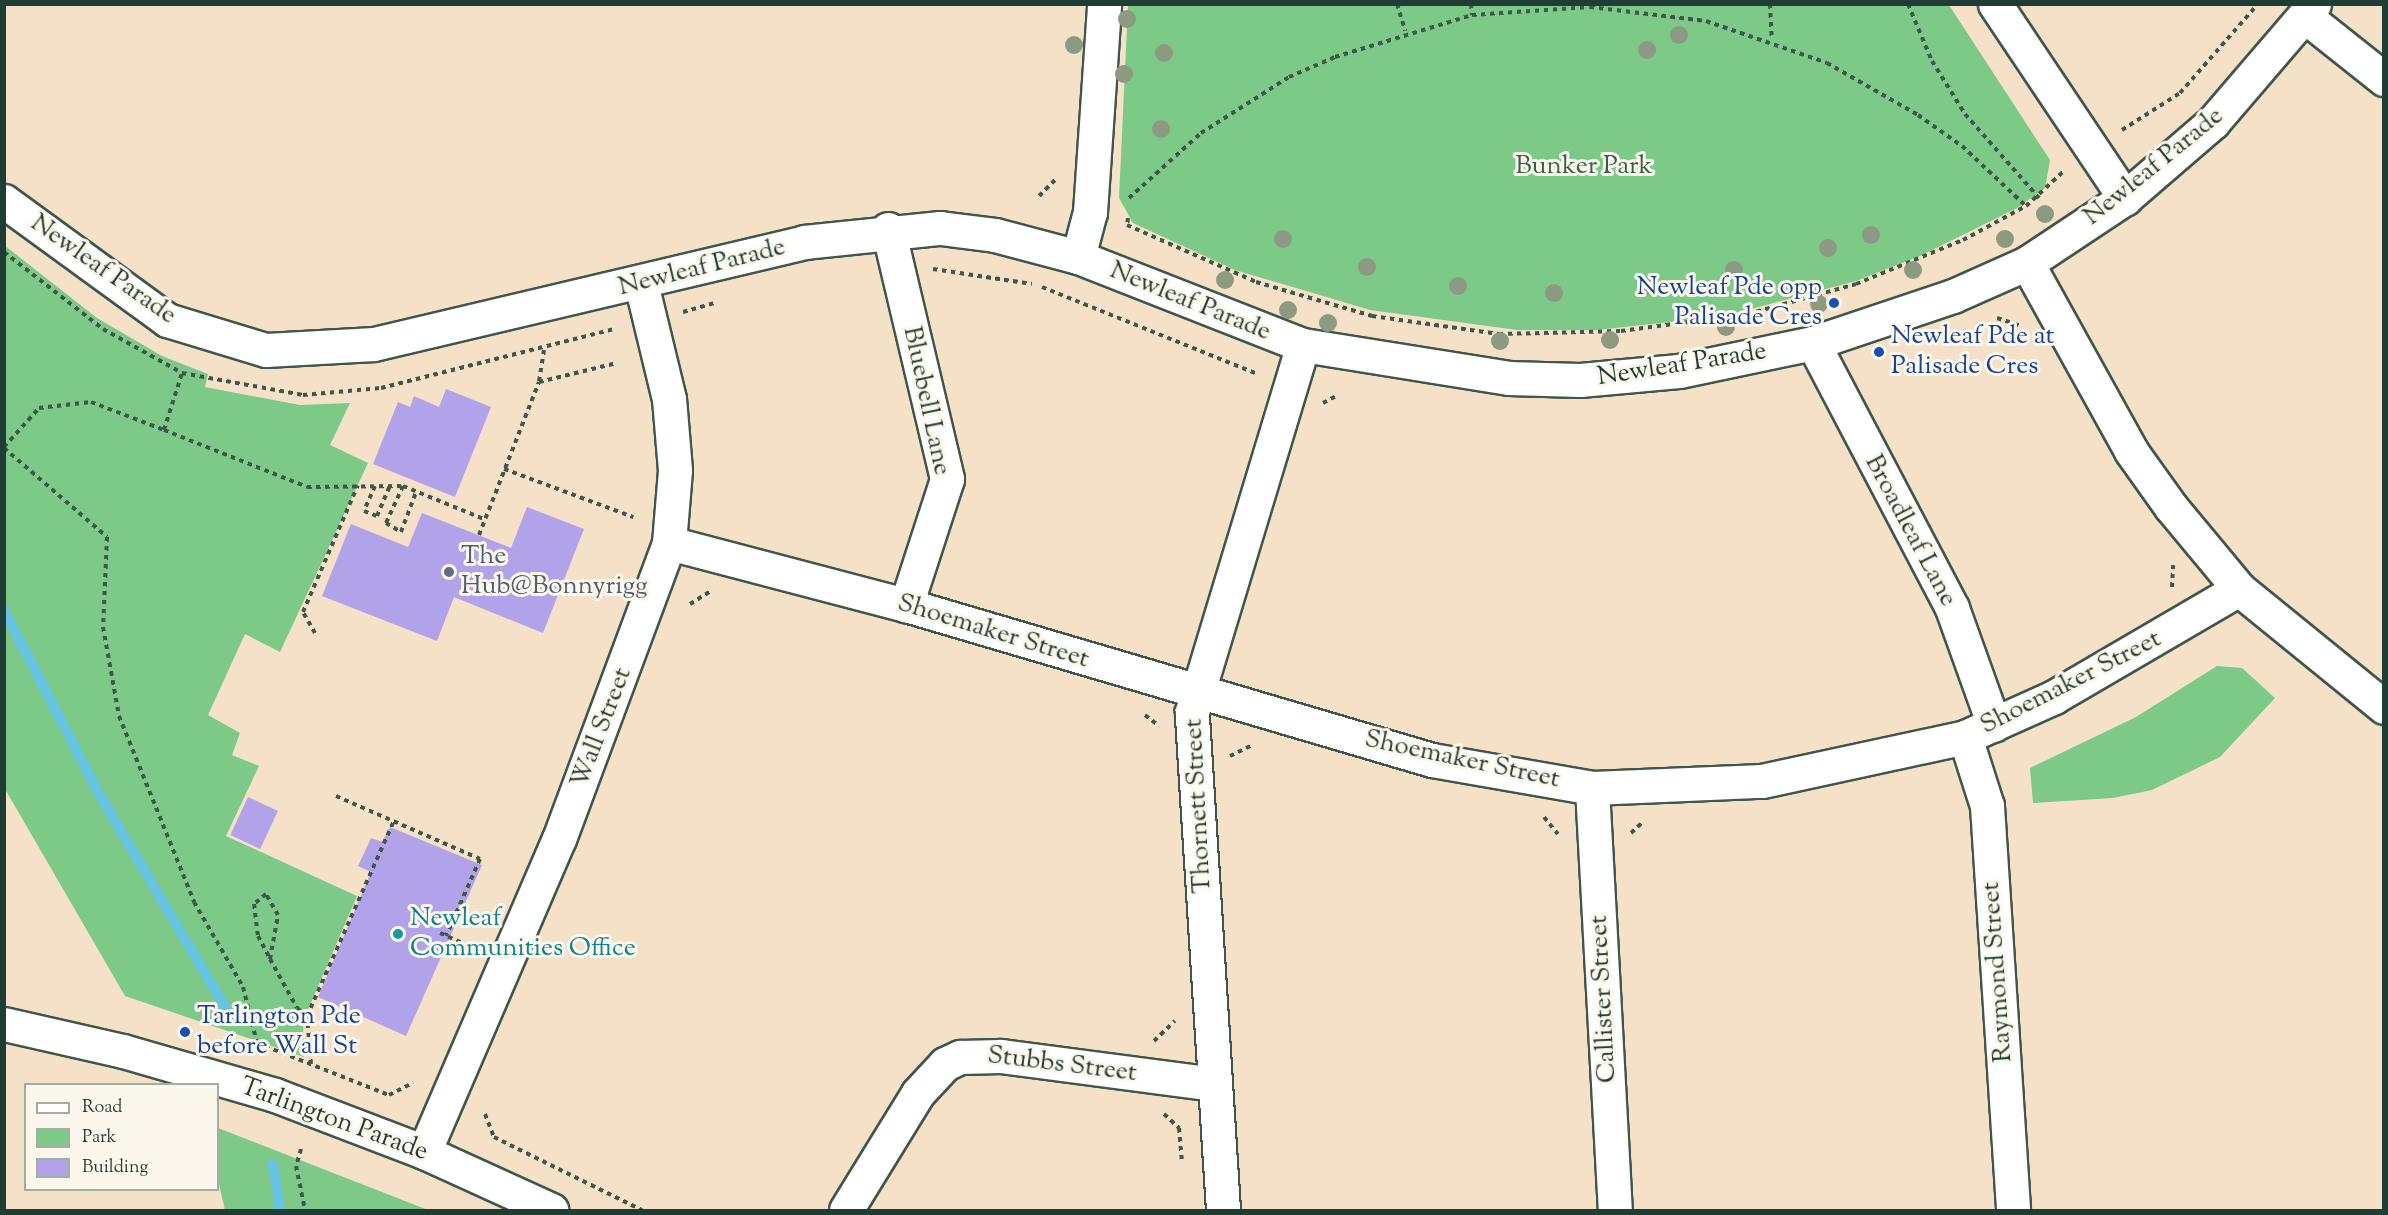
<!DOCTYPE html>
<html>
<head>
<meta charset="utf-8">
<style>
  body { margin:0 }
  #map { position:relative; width:2388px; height:1215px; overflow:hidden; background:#f4e1c7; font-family:"Sorts Mill Goudy",serif }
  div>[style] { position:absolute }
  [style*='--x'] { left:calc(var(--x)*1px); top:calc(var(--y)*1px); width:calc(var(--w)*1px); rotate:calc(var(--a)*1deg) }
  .green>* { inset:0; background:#7dc988 }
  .stream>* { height:10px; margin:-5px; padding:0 5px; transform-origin:5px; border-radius:5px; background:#67c4e5 }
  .building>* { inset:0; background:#b2a2e9; transform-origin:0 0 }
  .path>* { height:4px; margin-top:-2px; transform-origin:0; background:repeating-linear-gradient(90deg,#3f564a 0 4.5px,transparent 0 9px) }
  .roads { filter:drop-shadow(2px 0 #3f564a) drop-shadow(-2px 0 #3f564a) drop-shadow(0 2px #3f564a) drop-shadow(0 -2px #3f564a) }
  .minor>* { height:33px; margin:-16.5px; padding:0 16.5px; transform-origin:16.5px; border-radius:16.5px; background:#fff }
  .trees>* { width:18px; height:18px; margin:-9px; border-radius:50%; background:#8c9a82 }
  .dots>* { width:16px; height:16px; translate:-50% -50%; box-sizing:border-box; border:3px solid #fbf7ec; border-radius:50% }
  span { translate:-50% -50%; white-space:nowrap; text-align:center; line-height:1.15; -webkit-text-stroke:6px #fbf7ec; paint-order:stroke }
  .park-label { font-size:26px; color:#366049 }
  .street-label { font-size:26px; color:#1f3d34 }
  .transit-label { font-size:26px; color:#164399 }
  .right { translate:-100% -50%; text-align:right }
  .left { translate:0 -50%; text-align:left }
  .service-label { font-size:26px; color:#4e5e75 }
  .culture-label { font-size:26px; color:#0d838f }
  .frame { position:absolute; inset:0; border:6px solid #1f3d34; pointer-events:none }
  .legend { position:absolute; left:24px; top:1083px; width:195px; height:108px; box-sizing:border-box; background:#fbf7ec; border:2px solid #a3ada2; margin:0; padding:8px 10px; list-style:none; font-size:18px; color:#1f3d34 }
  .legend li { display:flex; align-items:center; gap:12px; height:30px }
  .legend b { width:30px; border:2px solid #a3ada2 }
</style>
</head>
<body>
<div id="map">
  <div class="green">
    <div style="clip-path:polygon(1128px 5px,1949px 5px,2050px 160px,2045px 188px,2017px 208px,1920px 256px,1856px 281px,1725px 316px,1597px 330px,1517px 330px,1370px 310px,1235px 270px,1133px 223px,1119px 198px)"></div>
    <div style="clip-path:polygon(4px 245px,97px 318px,162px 356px,208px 374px,205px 387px,300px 405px,350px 403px,330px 445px,368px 463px,280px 652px,245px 634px,208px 715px,240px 733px,232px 755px,259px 766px,226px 836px,357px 896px,303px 1021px,304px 1057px,125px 996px,5px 789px)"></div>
    <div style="clip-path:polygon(2217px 666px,2242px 668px,2275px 698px,2220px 757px,2152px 790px,2113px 798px,2033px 803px,2030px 768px,2136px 717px)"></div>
    <div style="clip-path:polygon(218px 1128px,428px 1210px,225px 1210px,218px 1180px)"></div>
  </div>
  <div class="stream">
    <div style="--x:4;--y:610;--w:207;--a:62.7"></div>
    <div style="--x:99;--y:794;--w:253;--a:59.4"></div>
    <div style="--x:273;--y:1164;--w:47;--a:81.3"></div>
  </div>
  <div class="building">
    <div style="clip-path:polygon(446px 389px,491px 407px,455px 497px,373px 464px,398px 402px,410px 407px,414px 396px,439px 407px)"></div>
    <div style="clip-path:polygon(527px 507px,584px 529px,543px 633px,454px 597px,437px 641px,322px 596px,351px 524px,408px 547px,422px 513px,511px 548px)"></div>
    <div style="left:248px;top:797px;width:33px;height:42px;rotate:25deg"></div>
    <div style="clip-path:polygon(390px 827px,482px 865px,406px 1036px,318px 997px,371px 872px,358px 866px,371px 838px,382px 842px)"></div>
  </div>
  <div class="path">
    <div style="--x:1397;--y:4;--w:28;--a:73"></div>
    <div style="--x:1471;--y:4;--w:11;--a:85"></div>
    <div style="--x:1770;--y:4;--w:36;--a:87"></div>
    <div style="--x:1908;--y:4;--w:62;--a:67.2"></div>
    <div style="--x:1932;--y:61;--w:62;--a:58.1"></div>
    <div style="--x:1965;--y:114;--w:112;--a:48.6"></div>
    <div style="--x:2122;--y:130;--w:69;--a:-32.5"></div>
    <div style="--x:2180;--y:93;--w:118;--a:-48.8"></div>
    <div style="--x:1039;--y:196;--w:24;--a:-45"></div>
    <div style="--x:1129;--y:198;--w:97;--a:-42.1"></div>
    <div style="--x:1201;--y:133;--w:104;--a:-32.5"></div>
    <div style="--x:1289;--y:77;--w:50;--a:-23.5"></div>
    <div style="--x:1335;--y:57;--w:143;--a:-17"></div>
    <div style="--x:1472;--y:15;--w:118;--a:-3.9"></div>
    <div style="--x:1590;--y:7;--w:117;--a:6.9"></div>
    <div style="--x:1706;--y:21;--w:128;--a:19.1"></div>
    <div style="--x:1827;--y:63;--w:105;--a:29.7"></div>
    <div style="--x:1918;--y:115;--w:54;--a:35.2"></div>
    <div style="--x:1962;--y:146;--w:88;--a:43.2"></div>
    <div style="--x:1128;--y:218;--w:7;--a:98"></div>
    <div style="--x:1127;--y:225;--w:141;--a:23.8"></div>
    <div style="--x:1256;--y:282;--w:121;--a:16.3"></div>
    <div style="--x:1372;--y:316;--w:128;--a:8.1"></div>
    <div style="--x:1499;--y:334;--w:122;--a:-1.4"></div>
    <div style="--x:1621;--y:331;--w:128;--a:-7.6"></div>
    <div style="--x:1748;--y:314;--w:112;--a:-15.5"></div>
    <div style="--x:1856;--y:284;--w:116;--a:-22.4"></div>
    <div style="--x:1963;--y:240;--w:72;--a:-28.4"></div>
    <div style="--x:2026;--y:206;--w:53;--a:-42.7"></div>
    <div style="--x:4;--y:252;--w:125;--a:37.9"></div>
    <div style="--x:103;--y:329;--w:90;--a:29.1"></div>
    <div style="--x:182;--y:373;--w:123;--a:10.3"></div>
    <div style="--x:303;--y:395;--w:78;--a:-5.1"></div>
    <div style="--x:381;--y:388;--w:241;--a:-14.2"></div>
    <div style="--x:933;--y:269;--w:100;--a:8.6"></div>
    <div style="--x:1042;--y:287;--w:232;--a:22"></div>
    <div style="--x:683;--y:312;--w:35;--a:-16"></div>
    <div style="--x:1997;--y:318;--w:23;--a:18"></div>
    <div style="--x:544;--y:350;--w:32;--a:99"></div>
    <div style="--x:539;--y:382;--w:80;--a:-13.7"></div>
    <div style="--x:1323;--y:403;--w:17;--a:-28"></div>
    <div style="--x:164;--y:430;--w:154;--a:21.7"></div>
    <div style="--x:307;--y:487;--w:96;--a:-0.6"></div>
    <div style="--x:403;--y:486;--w:87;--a:22.2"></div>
    <div style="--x:4;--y:447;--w:52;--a:-48.1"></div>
    <div style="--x:39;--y:408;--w:52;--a:-6.6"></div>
    <div style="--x:91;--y:402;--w:78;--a:21"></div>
    <div style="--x:164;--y:430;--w:60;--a:-72.5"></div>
    <div style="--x:4;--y:448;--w:136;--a:40.8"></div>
    <div style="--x:107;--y:537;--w:90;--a:92.5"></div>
    <div style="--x:103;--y:627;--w:90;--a:79.8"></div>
    <div style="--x:119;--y:716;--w:201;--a:68"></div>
    <div style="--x:194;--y:902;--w:98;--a:60"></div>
    <div style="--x:243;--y:987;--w:58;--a:76"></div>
    <div style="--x:257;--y:1043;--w:142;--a:21.5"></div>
    <div style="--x:389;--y:1095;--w:27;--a:-27"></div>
    <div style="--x:504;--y:469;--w:138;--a:20.4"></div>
    <div style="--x:375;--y:486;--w:27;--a:114"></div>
    <div style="--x:364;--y:511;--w:14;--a:21"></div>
    <div style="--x:377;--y:516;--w:33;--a:-67"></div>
    <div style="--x:403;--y:486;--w:41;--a:114.7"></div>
    <div style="--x:386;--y:523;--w:17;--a:31"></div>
    <div style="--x:401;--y:532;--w:43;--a:-69.4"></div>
    <div style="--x:479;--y:535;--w:164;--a:-68.6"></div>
    <div style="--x:2172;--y:587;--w:22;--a:-87"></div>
    <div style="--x:690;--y:604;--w:26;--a:-32"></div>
    <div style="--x:315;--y:633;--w:24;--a:-120"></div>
    <div style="--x:303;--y:612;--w:138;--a:-66.6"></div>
    <div style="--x:1145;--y:715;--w:16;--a:38"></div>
    <div style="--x:1230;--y:756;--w:25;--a:-26"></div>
    <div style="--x:336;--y:796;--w:157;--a:23.6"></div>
    <div style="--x:480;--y:859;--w:84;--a:113.8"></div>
    <div style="--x:1544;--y:817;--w:22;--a:51"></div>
    <div style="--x:1631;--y:833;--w:16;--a:-43"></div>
    <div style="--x:440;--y:933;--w:32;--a:24"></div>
    <div style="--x:270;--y:959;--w:45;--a:-79.7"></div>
    <div style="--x:278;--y:915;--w:24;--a:-120"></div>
    <div style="--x:266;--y:894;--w:16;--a:140"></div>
    <div style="--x:254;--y:904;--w:32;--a:83"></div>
    <div style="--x:258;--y:936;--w:26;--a:62"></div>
    <div style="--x:270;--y:959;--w:56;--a:61.1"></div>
    <div style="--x:297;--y:1008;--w:13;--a:39"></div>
    <div style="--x:1154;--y:1041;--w:29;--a:-44"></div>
    <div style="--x:311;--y:1064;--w:48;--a:-94.8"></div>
    <div style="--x:307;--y:1016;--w:214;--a:-66"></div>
    <div style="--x:485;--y:1114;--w:25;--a:69"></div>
    <div style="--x:494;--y:1137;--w:165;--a:26.3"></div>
    <div style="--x:1164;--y:1114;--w:21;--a:43"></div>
    <div style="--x:1179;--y:1128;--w:35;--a:85"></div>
    <div style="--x:301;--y:1149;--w:18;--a:106"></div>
    <div style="--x:296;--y:1166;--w:45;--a:78.4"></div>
  </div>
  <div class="roads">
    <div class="minor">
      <div style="--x:1995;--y:4;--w:234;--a:56.2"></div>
      <div style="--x:2306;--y:17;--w:100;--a:38.5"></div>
      <div style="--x:4;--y:201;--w:202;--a:36.1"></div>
      <div style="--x:167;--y:320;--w:103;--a:16.9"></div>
      <div style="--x:266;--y:350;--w:108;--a:-3.2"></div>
      <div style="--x:374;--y:344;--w:442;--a:-13.3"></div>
      <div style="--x:804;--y:242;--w:137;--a:-5.9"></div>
      <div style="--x:940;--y:228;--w:55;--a:7.3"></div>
      <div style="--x:995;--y:235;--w:86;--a:14.8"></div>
      <div style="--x:1078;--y:257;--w:242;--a:21.4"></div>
      <div style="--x:1303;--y:345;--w:208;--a:9.1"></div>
      <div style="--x:1508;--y:378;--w:72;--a:1.6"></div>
      <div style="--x:1580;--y:380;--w:99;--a:-5.2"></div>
      <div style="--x:1679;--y:371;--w:137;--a:-11.8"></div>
      <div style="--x:1813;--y:343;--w:148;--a:-18.6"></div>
      <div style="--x:1953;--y:296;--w:81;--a:-24"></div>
      <div style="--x:2027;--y:263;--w:118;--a:-33.6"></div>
      <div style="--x:2125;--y:198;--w:116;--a:-40.8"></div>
      <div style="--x:2213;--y:122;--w:155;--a:-49.4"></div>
      <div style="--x:888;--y:229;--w:257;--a:76.7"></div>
      <div style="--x:947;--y:479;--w:133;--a:108"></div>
      <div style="--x:1078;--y:257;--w:47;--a:-75.1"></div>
      <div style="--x:1090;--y:212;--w:208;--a:-86.1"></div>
      <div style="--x:2027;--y:263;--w:215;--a:61"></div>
      <div style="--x:2131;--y:451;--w:69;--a:54.5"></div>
      <div style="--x:2171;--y:507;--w:107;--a:50.3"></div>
      <div style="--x:2239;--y:589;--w:187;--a:39.1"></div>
      <div style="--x:1813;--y:343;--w:299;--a:62.3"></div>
      <div style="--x:1952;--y:608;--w:124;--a:70.3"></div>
      <div style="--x:669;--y:543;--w:245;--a:14.7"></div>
      <div style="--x:906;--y:605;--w:548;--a:16.42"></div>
      <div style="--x:1432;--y:760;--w:162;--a:9.9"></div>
      <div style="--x:1592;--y:788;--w:170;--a:-2.4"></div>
      <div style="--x:1762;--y:781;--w:208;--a:-12.2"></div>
      <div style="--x:1965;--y:737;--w:98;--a:-24.2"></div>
      <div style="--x:2054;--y:697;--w:214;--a:-30.3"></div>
      <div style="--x:1965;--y:737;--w:72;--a:72.3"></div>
      <div style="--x:1987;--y:806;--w:405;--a:86.3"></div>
      <div style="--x:1592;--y:788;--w:423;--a:86.9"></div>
      <div style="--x:4;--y:1024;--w:122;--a:12.8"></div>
      <div style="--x:123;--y:1051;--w:158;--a:16.1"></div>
      <div style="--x:275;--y:1095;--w:160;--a:20.9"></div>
      <div style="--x:424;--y:1152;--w:140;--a:24.5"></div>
      <div style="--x:424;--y:1152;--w:341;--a:-66.7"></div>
      <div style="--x:559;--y:839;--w:316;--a:-69.6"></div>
      <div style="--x:669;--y:543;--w:73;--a:-85.3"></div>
      <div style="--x:675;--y:470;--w:71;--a:-94.8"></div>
      <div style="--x:669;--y:399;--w:119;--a:-103.6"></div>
      <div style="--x:846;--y:1210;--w:137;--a:-58.4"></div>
      <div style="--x:918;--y:1093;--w:40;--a:-47"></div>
      <div style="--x:945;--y:1064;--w:17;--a:-25"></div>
      <div style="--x:960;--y:1057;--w:41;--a:-1.4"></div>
      <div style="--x:1001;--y:1056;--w:215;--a:7.5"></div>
      <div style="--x:1223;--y:1210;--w:499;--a:-93.6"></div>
      <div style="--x:1192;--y:712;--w:383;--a:-73.2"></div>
    </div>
  </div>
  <div class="trees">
    <div style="left:1127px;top:19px"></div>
    <div style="left:1679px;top:35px"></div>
    <div style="left:1074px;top:45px"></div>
    <div style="left:1647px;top:50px"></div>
    <div style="left:1164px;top:53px"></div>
    <div style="left:1124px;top:74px"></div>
    <div style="left:1161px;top:129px"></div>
    <div style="left:2045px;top:214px"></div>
    <div style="left:1871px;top:235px"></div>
    <div style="left:1283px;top:239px"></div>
    <div style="left:2005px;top:239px"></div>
    <div style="left:1828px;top:248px"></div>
    <div style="left:1367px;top:267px"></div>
    <div style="left:1734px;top:270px"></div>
    <div style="left:1913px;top:270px"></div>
    <div style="left:1225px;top:280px"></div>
    <div style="left:1458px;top:286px"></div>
    <div style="left:1647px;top:286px"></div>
    <div style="left:1554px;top:293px"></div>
    <div style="left:1819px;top:304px"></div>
    <div style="left:1288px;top:310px"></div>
    <div style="left:1328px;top:323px"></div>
    <div style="left:1726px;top:327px"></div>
    <div style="left:1610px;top:340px"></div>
    <div style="left:1500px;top:341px"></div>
  </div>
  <div class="dots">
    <div style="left:1834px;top:303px;background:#1a4fb4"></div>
    <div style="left:1879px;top:352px;background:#1a4fb4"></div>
    <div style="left:449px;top:572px;background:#5c6f8a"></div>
    <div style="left:398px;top:934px;background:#0f9aa8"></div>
    <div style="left:185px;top:1032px;background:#1a4fb4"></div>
  </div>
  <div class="park-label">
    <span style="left:1584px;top:167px">Bunker Park</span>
  </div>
  <div class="street-label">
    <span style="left:2154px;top:167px;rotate:-39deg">Newleaf Parade</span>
    <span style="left:702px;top:268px;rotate:-14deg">Newleaf Parade</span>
    <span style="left:103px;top:270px;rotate:35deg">Newleaf Parade</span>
    <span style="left:1190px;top:302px;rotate:22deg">Newleaf Parade</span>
    <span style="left:1682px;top:365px;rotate:-9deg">Newleaf Parade</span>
    <span style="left:926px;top:401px;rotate:78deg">Bluebell Lane</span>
    <span style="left:1910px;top:531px;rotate:62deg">Broadleaf Lane</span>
    <span style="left:993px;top:632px;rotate:17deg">Shoemaker Street</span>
    <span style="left:2071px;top:683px;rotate:-27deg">Shoemaker Street</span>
    <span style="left:602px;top:728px;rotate:-69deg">Wall Street</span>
    <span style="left:1462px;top:760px;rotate:12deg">Shoemaker Street</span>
    <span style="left:1199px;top:806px;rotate:-93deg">Thornett Street</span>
    <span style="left:1998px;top:972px;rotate:-94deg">Raymond Street</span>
    <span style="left:1604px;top:999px;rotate:-93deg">Callister Street</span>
    <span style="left:1062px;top:1065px;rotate:7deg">Stubbs Street</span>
    <span style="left:334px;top:1120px;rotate:20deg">Tarlington Parade</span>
  </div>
  <div class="transit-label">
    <span class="right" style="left:1822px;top:303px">Newleaf Pde opp<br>Palisade Cres</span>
    <span class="left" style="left:1891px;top:352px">Newleaf Pde at<br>Palisade Cres</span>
    <span class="left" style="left:197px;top:1032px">Tarlington Pde<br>before Wall St</span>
  </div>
  <div class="service-label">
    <span class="left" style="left:461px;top:572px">The<br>Hub@Bonnyrigg</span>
  </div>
  <div class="culture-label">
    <span class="left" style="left:410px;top:934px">Newleaf<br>Communities Office</span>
  </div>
  <div class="frame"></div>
  <ul class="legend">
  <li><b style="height:8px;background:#fff"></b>Road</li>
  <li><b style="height:16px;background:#7dc988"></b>Park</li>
  <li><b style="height:16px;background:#b2a2e9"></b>Building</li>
  </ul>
</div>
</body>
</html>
